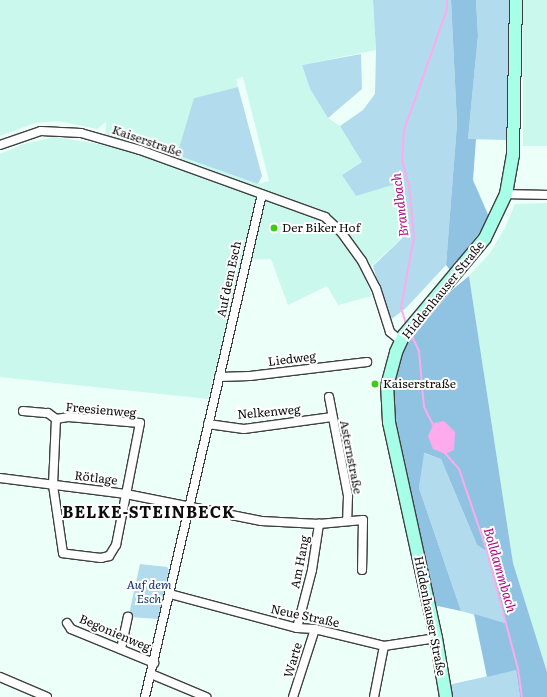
<!DOCTYPE html>
<html>
<head>
<meta charset="utf-8">
<style>
  body { margin:0 }
  #map { position:relative; width:547px; height:697px; overflow:hidden; background:#edfff9; font-family:Literata,serif }
  div>[style] { position:absolute }
  [style*='--x'] { left:calc(var(--x)*1px); top:calc(var(--y)*1px); width:calc(var(--w)*1px); rotate:calc(var(--a)*1deg) }
  .farmland>* { inset:0; background:#caf8ed; transform-origin:0 0 }
  .green>* { inset:0; background:#b2dbee }
  .forest>* { inset:0; background:#90c2e1 }
  .water>* { inset:0; background:#fdabec }
  .stream>* { height:2px; margin:-1px; padding:0 1px; transform-origin:1px; border-radius:1px; background:#fdabec }
  .roads { filter:drop-shadow(1px 0 #404040) drop-shadow(-1px 0 #404040) drop-shadow(0 1px #404040) drop-shadow(0 -1px #404040) }
  .minor>* { height:8px; margin:-4px; padding:0 4px; transform-origin:4px; border-radius:4px; background:#fff }
  .secondary>* { height:12px; margin:-6px; padding:0 6px; transform-origin:6px; border-radius:6px; background:#a8ffe7 }
  .dots>* { width:11px; height:11px; translate:-50% -50%; box-sizing:border-box; border:2px solid #fff; border-radius:50% }
  span { translate:-50% -50%; white-space:nowrap; text-align:center; line-height:1.15; -webkit-text-stroke:4px #fff; paint-order:stroke }
  .street-label { font-size:12px; color:#0d0d0d }
  .poi-label { font-size:12px; color:#0d0d0d }
  .left { translate:0 -50%; text-align:left }
  .park-label { font-size:12px; color:#16366c; font-style:italic }
  .water-label { font-size:13px; color:#ad0980; font-style:italic }
  .district-label { font-size:16px; color:#0d0d0d; font-weight:700; letter-spacing:1px }
</style>
</head>
<body>
<div id="map">
  <div class="farmland">
    <div style="clip-path:polygon(evenodd,0 0,373px 0,376px 50px,302px 65px,310px 89px,328px 118px,340px 126px,362px 162px,342px 175px,356px 196px,403px 182px,409px 232px,363px 274px,372px 296px,338px 305px,327px 286px,288px 305px,271px 259px,242px 260px,208px 399px,0 377px,0 154px,24px 144px,54px 137px,105px 145px,106px 122px,97px 129px,59px 121px,35px 123px,0 136px,0 0,243px 77px,269px 181px,258px 184px,194px 98px,238px 87px,236px 79px,243px 77px)"></div>
    <div style="left:523px;top:0;width:24px;height:146px"></div>
    <div style="clip-path:polygon(547px 203px,547px 672px,513px 563px,469px 276px,490px 253px,505px 228px,515px 204px)"></div>
  </div>
  <div class="green">
    <div style="clip-path:polygon(373px 0,451px 0,457px 124px,446px 265px,406px 308px,389px 321px,373px 266px,409px 232px,403px 182px,356px 196px,342px 175px,362px 162px,340px 126px,363px 110px,375px 94px,376px 50px)"></div>
    <div style="clip-path:polygon(476px 0,510px 0,507px 140px,468px 139px,478px 36px)"></div>
    <div style="clip-path:polygon(361px 54px,362px 89px,328px 118px,310px 89px,302px 65px)"></div>
    <div style="clip-path:polygon(238px 87px,262px 176px,258px 184px,177px 155px,194px 98px)"></div>
    <div style="clip-path:polygon(423px 453px,441px 459px,477px 545px,487px 550px,505px 623px,461px 611px,419px 488px)"></div>
    <div style="clip-path:polygon(140px 564px,167px 567px,169px 570px,158px 619px,130px 617px,129px 614px)"></div>
    <div style="clip-path:polygon(516px 670px,520px 697px,450px 697px,448px 685px)"></div>
  </div>
  <div class="forest">
    <div style="clip-path:polygon(451px 0,476px 0,478px 36px,468px 139px,476px 139px,473px 180px,490px 219px,450px 270px,446px 265px,457px 124px)"></div>
    <div style="clip-path:polygon(469px 276px,513px 563px,547px 672px,547px 697px,520px 697px,516px 670px,487px 677px,474px 614px,505px 623px,487px 551px,477px 545px,441px 459px,424px 453px,419px 488px,461px 611px,433px 605px,393px 420px,391px 397px,396px 364px,409px 338px,423px 318px,430px 316px,452px 290px)"></div>
  </div>
  <div class="water">
    <div style="clip-path:polygon(444px 421px,455px 432px,454px 450px,445px 454px,433px 449px,428px 436px,434px 423px)"></div>
  </div>
  <div class="stream">
    <div style="--x:406;--y:324;--w:17;--a:-107"></div>
    <div style="--x:401;--y:308;--w:72;--a:-79.6"></div>
    <div style="--x:414;--y:237;--w:51;--a:-95.6"></div>
    <div style="--x:409;--y:186;--w:27;--a:-105"></div>
    <div style="--x:402;--y:160;--w:30;--a:-86"></div>
    <div style="--x:404;--y:130;--w:128;--a:-70.4"></div>
    <div style="--x:447;--y:9;--w:9;--a:-90"></div>
    <div style="--x:411;--y:334;--w:19;--a:65"></div>
    <div style="--x:419;--y:351;--w:56;--a:84.9"></div>
    <div style="--x:424;--y:407;--w:22;--a:63"></div>
    <div style="--x:445;--y:453;--w:21;--a:49"></div>
    <div style="--x:459;--y:469;--w:83;--a:71.1"></div>
    <div style="--x:486;--y:548;--w:125;--a:75.2"></div>
    <div style="--x:518;--y:669;--w:28;--a:82"></div>
  </div>
  <div class="roads">
    <div class="minor">
      <div style="--x:0;--y:145;--w:43;--a:-18.9"></div>
      <div style="--x:41;--y:131;--w:40;--a:2.9"></div>
      <div style="--x:81;--y:133;--w:61;--a:16.1"></div>
      <div style="--x:140;--y:150;--w:197;--a:19.9"></div>
      <div style="--x:325;--y:217;--w:22;--a:43"></div>
      <div style="--x:341;--y:232;--w:36;--a:54"></div>
      <div style="--x:362;--y:261;--w:30;--a:63"></div>
      <div style="--x:376;--y:288;--w:46;--a:72.3"></div>
      <div style="--x:390;--y:332;--w:14;--a:39"></div>
      <div style="--x:506;--y:194;--w:41;--a:1.4"></div>
      <div style="--x:219;--y:377;--w:31;--a:-2"></div>
      <div style="--x:250;--y:376;--w:118;--a:-6.8"></div>
      <div style="--x:329;--y:397;--w:101;--a:79.1"></div>
      <div style="--x:348;--y:496;--w:24;--a:92"></div>
      <div style="--x:23;--y:411;--w:25;--a:5"></div>
      <div style="--x:48;--y:413;--w:10;--a:37"></div>
      <div style="--x:68;--y:417;--w:72;--a:4.8"></div>
      <div style="--x:140;--y:423;--w:124;--a:101.1"></div>
      <div style="--x:116;--y:545;--w:13;--a:122"></div>
      <div style="--x:109;--y:556;--w:8;--a:166"></div>
      <div style="--x:101;--y:558;--w:38;--a:-173"></div>
      <div style="--x:63;--y:553;--w:69;--a:-98.4"></div>
      <div style="--x:53;--y:485;--w:66;--a:-87.4"></div>
      <div style="--x:56;--y:419;--w:12;--a:-9"></div>
      <div style="--x:208;--y:424;--w:36;--a:8"></div>
      <div style="--x:244;--y:429;--w:89;--a:-7.8"></div>
      <div style="--x:0;--y:478;--w:127;--a:7.2"></div>
      <div style="--x:126;--y:494;--w:138;--a:11.3"></div>
      <div style="--x:261;--y:521;--w:58;--a:3"></div>
      <div style="--x:319;--y:524;--w:44;--a:-5.2"></div>
      <div style="--x:363;--y:520;--w:50;--a:91.1"></div>
      <div style="--x:170;--y:594;--w:131;--a:15"></div>
      <div style="--x:297;--y:628;--w:18;--a:3"></div>
      <div style="--x:315;--y:629;--w:71;--a:13.8"></div>
      <div style="--x:384;--y:646;--w:53;--a:-8.7"></div>
      <div style="--x:67;--y:623;--w:7;--a:56"></div>
      <div style="--x:71;--y:629;--w:90;--a:22.3"></div>
      <div style="--x:297;--y:628;--w:60;--a:-75.5"></div>
      <div style="--x:312;--y:570;--w:47;--a:-81.3"></div>
      <div style="--x:121;--y:649;--w:33;--a:-78"></div>
      <div style="--x:151;--y:674;--w:60;--a:22.7"></div>
      <div style="--x:0;--y:677;--w:51;--a:23.1"></div>
      <div style="--x:145;--y:697;--w:516;--a:-76.91"></div>
      <div style="--x:293;--y:697;--w:71;--a:-72.1"></div>
      <div style="--x:374;--y:697;--w:52;--a:-78.9"></div>
    </div>
    <div class="secondary">
      <div style="--x:446;--y:697;--w:60;--a:-99.6"></div>
      <div style="--x:436;--y:638;--w:221;--a:-102.3"></div>
      <div style="--x:389;--y:422;--w:36;--a:-93"></div>
      <div style="--x:387;--y:386;--w:35;--a:-75"></div>
      <div style="--x:396;--y:352;--w:19;--a:-65"></div>
      <div style="--x:404;--y:335;--w:126;--a:-50.1"></div>
      <div style="--x:485;--y:238;--w:49;--a:-64.5"></div>
      <div style="--x:506;--y:194;--w:40;--a:-80"></div>
      <div style="--x:513;--y:155;--w:155;--a:-88.9"></div>
    </div>
  </div>
  <div class="dots">
    <div style="left:274px;top:228px;background:#3dcc16"></div>
    <div style="left:375px;top:384px;background:#3dcc16"></div>
  </div>
  <div class="street-label">
    <span style="left:147px;top:141px;rotate:19deg">Kaiserstraße</span>
    <span style="left:229px;top:279px;rotate:-78deg">Auf dem Esch</span>
    <span style="left:443px;top:290px;rotate:-51deg">Hiddenhauser Straße</span>
    <span style="left:292px;top:359px;rotate:-7deg">Liedweg</span>
    <span style="left:101px;top:410px;rotate:5deg">Freesienweg</span>
    <span style="left:269px;top:412px;rotate:-5deg">Nelkenweg</span>
    <span style="left:351px;top:457px;rotate:79deg">Asternstraße</span>
    <span style="left:96px;top:478px;rotate:7deg">Rötlage</span>
    <span style="left:300px;top:562px;rotate:-79deg">Am Hang</span>
    <span style="left:305px;top:616px;rotate:12deg">Neue Straße</span>
    <span style="left:430px;top:616px;rotate:79deg">Hiddenhauser Straße</span>
    <span style="left:115px;top:633px;rotate:23deg">Begonienweg</span>
    <span style="left:293px;top:660px;rotate:-73deg">Warte</span>
  </div>
  <div class="poi-label">
    <span class="left" style="left:282px;top:228px">Der Biker Hof</span>
    <span class="left" style="left:383px;top:384px">Kaiserstraße</span>
  </div>
  <div class="park-label">
    <span style="left:149px;top:592px">Auf dem<br>Esch</span>
  </div>
  <div class="water-label">
    <span style="left:400px;top:205px;rotate:-97deg">Brandbach</span>
    <span style="left:500px;top:570px;rotate:74deg">Bolldammbach</span>
  </div>
  <div class="district-label">
    <span style="left:149px;top:511px">BELKE-STEINBECK</span>
  </div>
</div>
</body>
</html>
